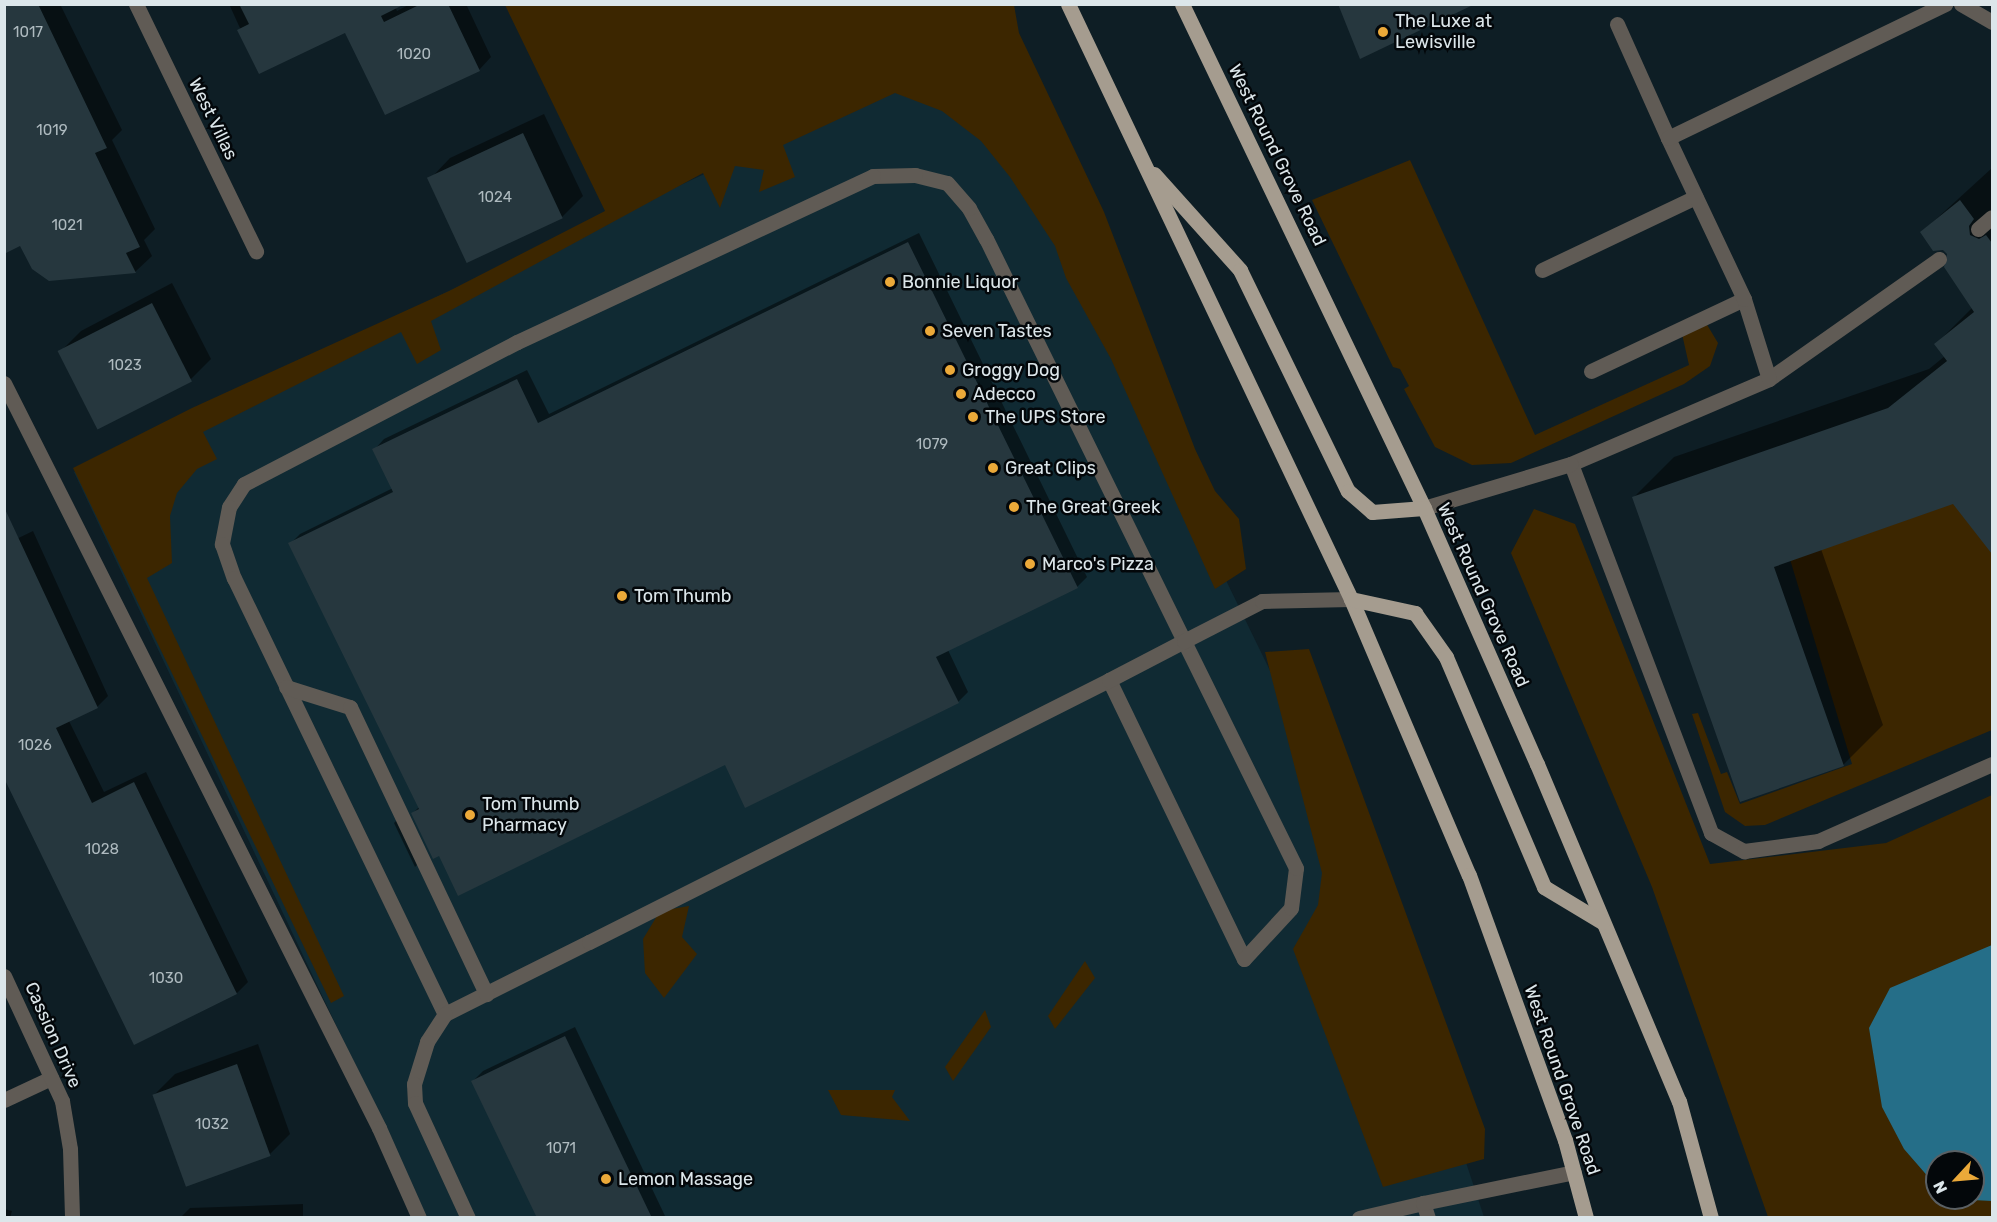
<!DOCTYPE html>
<html>
<head>
<meta charset="utf-8">
<style>
  body { margin:0 }
  #map { position:relative; width:1997px; height:1222px; overflow:hidden; background:#0e1e25; font-family:Rubik,sans-serif }
  div>[style] { position:absolute }
  [style*='--x'] { left:calc(var(--x)*1px); top:calc(var(--y)*1px); width:calc(var(--w)*1px); rotate:calc(var(--a)*1deg) }
  .built>* { inset:0; background:#102a33 }
  .green>* { inset:0; background:#3c2600 }
  .water>* { inset:0; background:#256e88 }
  .shadow>* { inset:0; background:#0007 }
  .building>* { inset:0; background:#26373e; transform-origin:0 0 }
  .service>* { height:15px; margin:-7.5px; padding:0 7.5px; transform-origin:7.5px; border-radius:7.5px; background:#605b55 }
  .minor>* { height:15px; margin:-7.5px; padding:0 7.5px; transform-origin:7.5px; border-radius:7.5px; background:#605b55 }
  .primary>* { height:15px; margin:-7.5px; padding:0 7.5px; transform-origin:7.5px; border-radius:7.5px; background:#a59c8f }
  .dots>* { width:16px; height:16px; translate:-50% -50%; box-sizing:border-box; border:3px solid #03070a; border-radius:50% }
  span { translate:-50% -50%; white-space:nowrap; text-align:center; line-height:1.15; -webkit-text-stroke:5px #03070a; paint-order:stroke }
  .number-label { font-size:15px; color:#aebabf }
  .number-label span { -webkit-text-stroke-width:0 }
  .poi-label { font-size:18px; color:#dce6ea }
  .left { translate:0 -50%; text-align:left }
  .street-label { font-size:18px; color:#dce6ea }
  .frame { position:absolute; inset:0; border:6px solid #dce6ea; pointer-events:none }
  .north { position:absolute; left:1925px; top:1150px; width:60px; height:60px; box-sizing:border-box; background:#03070a; border:2px solid #5a6064; border-radius:50%; rotate:244deg; font-size:16px; font-weight:700; line-height:24px; text-align:center; color:#dce6ea }
  .north::after { content:''; display:block; margin:auto; width:21px; height:27px; background:#eba939; clip-path:polygon(50% 0,100% 100%,50% 72%,0 100%) }
</style>
</head>
<body>
<div id="map">
  <div class="built">
    <div style="clip-path:polygon(969px 53px,1374px 884px,1484px 1217px,427px 1217px,74px 472px,449px 291px)"></div>
  </div>
  <div class="green">
    <div style="clip-path:polygon(505px 5px,1014px 5px,1019px 33px,1104px 212px,1195px 449px,1215px 491px,1239px 519px,1246px 569px,1215px 589px,1111px 359px,1066px 278px,1055px 246px,1010px 177px,981px 141px,942px 111px,895px 93px,783px 145px,795px 177px,759px 192px,764px 170px,735px 166px,720px 208px,703px 173px,431px 321px,441px 350px,417px 364px,401px 332px,203px 432px,217px 459px,197px 469px,177px 493px,170px 516px,172px 563px,147px 578px,344px 996px,331px 1003px,73px 468px,192px 408px,449px 291px,605px 211px)"></div>
    <div style="clip-path:polygon(1410px 160px,1535px 435px,1689px 365px,1682px 334px,1706px 323px,1718px 343px,1710px 366px,1684px 384px,1511px 463px,1472px 465px,1435px 447px,1404px 389px,1409px 386px,1400px 369px,1393px 367px,1312px 200px)"></div>
    <div style="clip-path:polygon(1948px 495px,1992px 547px,1992px 730px,1765px 825px,1745px 826px,1725px 812px,1692px 714px,1698px 713px,1721px 774px,1727px 772px,1740px 804px,1852px 764px,1789px 556px)"></div>
    <div style="clip-path:polygon(evenodd,1534px 509px,1575px 524px,1710px 864px,1886px 843px,1992px 795px,1992px 1217px,1768px 1217px,1652px 887px,1511px 553px,1534px 509px,1937px 1162px,1973px 1162px,1973px 1198px,1937px 1198px,1937px 1162px)"></div>
    <div style="clip-path:polygon(1309px 649px,1485px 1129px,1484px 1159px,1383px 1187px,1293px 949px,1318px 905px,1322px 873px,1265px 652px)"></div>
    <div style="clip-path:polygon(689px 906px,682px 937px,697px 954px,664px 998px,645px 973px,643px 939px,660px 911px)"></div>
    <div style="clip-path:polygon(1085px 961px,1095px 978px,1055px 1029px,1048px 1016px)"></div>
    <div style="clip-path:polygon(985px 1010px,991px 1027px,953px 1081px,945px 1067px)"></div>
    <div style="clip-path:polygon(828px 1090px,895px 1090px,892px 1097px,910px 1121px,841px 1115px)"></div>
  </div>
  <div class="water">
    <div style="clip-path:polygon(1992px 945px,1992px 1201px,1973px 1200px,1965px 1198px,1973px 1198px,1973px 1162px,1937px 1162px,1937px 1187px,1904px 1149px,1882px 1107px,1869px 1028px,1890px 988px)"></div>
  </div>
  <div class="shadow">
    <div style="clip-path:polygon(4px 4px,60px 4px,122px 130px,112px 140px,155px 229px,144px 240px,152px 256px,135px 272px,49px 280px)"></div>
    <div style="clip-path:polygon(229px 4px,394px 4px,397px 11px,410px 4px,466px 4px,491px 57px,479px 70px,346px 31px,260px 72px)"></div>
    <div style="clip-path:polygon(544px 114px,583px 196px,562px 217px,430px 179px,450px 158px)"></div>
    <div style="clip-path:polygon(1992px 168px,1992px 552px,1953px 503px,1821px 549px,1883px 725px,1843px 765px,1634px 497px,1674px 457px,1929px 369px,1945px 356px,1936px 344px,1973px 307px,1949px 253px,1922px 232px)"></div>
    <div style="clip-path:polygon(919px 233px,1087px 577px,1077px 587px,948px 650px,968px 692px,958px 702px,725px 763px,440px 854px,413px 813px,419px 807px,290px 544px,300px 534px,393px 488px,374px 450px,384px 439px,527px 370px,549px 414px)"></div>
    <div style="clip-path:polygon(172px 283px,211px 359px,191px 379px,60px 352px,81px 331px)"></div>
    <div style="clip-path:polygon(33px 531px,108px 696px,97px 707px,69px 721px,104px 792px,146px 772px,248px 982px,237px 993px,4px 773px,4px 545px)"></div>
    <div style="clip-path:polygon(404px 813px,424px 858px,415px 867px,394px 823px)"></div>
    <div style="clip-path:polygon(575px 1027px,666px 1218px,538px 1218px,473px 1081px,483px 1071px)"></div>
    <div style="clip-path:polygon(258px 1044px,290px 1134px,270px 1154px,154px 1095px,175px 1074px)"></div>
    <div style="clip-path:polygon(303px 1204px,303px 1218px,180px 1218px,190px 1208px)"></div>
    <div style="clip-path:polygon(4px 1209px,12px 1211px,10px 1218px,4px 1218px)"></div>
  </div>
  <div class="building">
    <div style="clip-path:polygon(4px 4px,38px 4px,107px 148px,95px 153px,140px 247px,126px 253px,136px 273px,49px 281px,32px 269px,20px 246px,4px 254px)"></div>
    <div style="clip-path:polygon(239px 4px,405px 4px,381px 16px,384px 22px,421px 4px,448px 4px,480px 71px,385px 115px,345px 33px,259px 74px,237px 30px,249px 24px)"></div>
    <div style="clip-path:polygon(1338px 4px,1475px 4px,1360px 59px)"></div>
    <div style="left:523px;top:133px;width:94px;height:106px;rotate:65deg"></div>
    <div style="clip-path:polygon(1960px 200px,1974px 219px,1969px 226px,1970px 235px,1979px 239px,1986px 235px,1992px 243px,1992px 554px,1953px 504px,1774px 567px,1844px 766px,1740px 802px,1632px 497px,1888px 408px,1947px 361px,1934px 344px,1974px 312px,1944px 267px,1947px 254px,1943px 250px,1933px 251px,1920px 232px)"></div>
    <div style="clip-path:polygon(908px 242px,1078px 588px,936px 657px,959px 703px,745px 808px,725px 765px,458px 896px,439px 856px,433px 859px,411px 813px,419px 809px,288px 543px,393px 492px,372px 449px,517px 379px,538px 423px)"></div>
    <div style="left:152px;top:303px;width:88px;height:106px;rotate:63deg"></div>
    <div style="clip-path:polygon(4px 507px,98px 708px,56px 728px,92px 803px,134px 782px,237px 994px,134px 1045px,4px 778px)"></div>
    <div style="clip-path:polygon(565px 1036px,652px 1218px,537px 1218px,471px 1081px)"></div>
    <div style="left:237px;top:1064px;width:98px;height:90px;rotate:70deg"></div>
  </div>
  <div class="service">
    <div style="--x:1961;--y:4;--w:36;--a:30"></div>
    <div style="--x:1617;--y:24;--w:125;--a:65.9"></div>
    <div style="--x:1978;--y:229;--w:18;--a:-41"></div>
    <div style="--x:1939;--y:259;--w:208;--a:144.8"></div>
    <div style="--x:1769;--y:379;--w:215;--a:156.8"></div>
    <div style="--x:1571;--y:464;--w:395;--a:69.2"></div>
    <div style="--x:1711;--y:833;--w:38;--a:29"></div>
    <div style="--x:1744;--y:851;--w:75;--a:-7.7"></div>
    <div style="--x:1818;--y:841;--w:190;--a:-23.9"></div>
    <div style="--x:1542;--y:270;--w:170;--a:-25.4"></div>
    <div style="--x:1591;--y:371;--w:169;--a:-25.2"></div>
    <div style="--x:1769;--y:379;--w:84;--a:-107.4"></div>
    <div style="--x:1744;--y:299;--w:178;--a:-115.3"></div>
    <div style="--x:1668;--y:138;--w:308;--a:-25.8"></div>
    <div style="--x:4;--y:383;--w:834;--a:63.28"></div>
    <div style="--x:379;--y:1128;--w:98;--a:66"></div>
    <div style="--x:1424;--y:508;--w:153;--a:-16.7"></div>
    <div style="--x:1109;--y:680;--w:310;--a:64.2"></div>
    <div style="--x:1244;--y:959;--w:69;--a:-47.3"></div>
    <div style="--x:1291;--y:908;--w:40;--a:-82.9"></div>
    <div style="--x:1296;--y:868;--w:253;--a:-116.3"></div>
    <div style="--x:1184;--y:641;--w:448;--a:-116.2"></div>
    <div style="--x:986;--y:239;--w:35;--a:-119"></div>
    <div style="--x:969;--y:208;--w:33;--a:-131"></div>
    <div style="--x:947;--y:183;--w:33;--a:-166"></div>
    <div style="--x:915;--y:175;--w:42;--a:178.6"></div>
    <div style="--x:873;--y:176;--w:393;--a:155"></div>
    <div style="--x:517;--y:342;--w:308;--a:152.5"></div>
    <div style="--x:244;--y:484;--w:27;--a:123"></div>
    <div style="--x:229;--y:507;--w:38;--a:101"></div>
    <div style="--x:222;--y:544;--w:36;--a:71"></div>
    <div style="--x:234;--y:578;--w:484;--a:64.2"></div>
    <div style="--x:445;--y:1014;--w:161;--a:-26.6"></div>
    <div style="--x:589;--y:942;--w:582;--a:-26.74"></div>
    <div style="--x:1109;--y:680;--w:85;--a:-27.5"></div>
    <div style="--x:1184;--y:641;--w:88;--a:-27.1"></div>
    <div style="--x:1262;--y:601;--w:89;--a:-1.3"></div>
    <div style="--x:286;--y:687;--w:67;--a:17.4"></div>
    <div style="--x:350;--y:707;--w:318;--a:64.6"></div>
    <div style="--x:445;--y:1014;--w:33;--a:123"></div>
    <div style="--x:427;--y:1042;--w:44;--a:107.2"></div>
    <div style="--x:414;--y:1084;--w:19;--a:87"></div>
    <div style="--x:415;--y:1103;--w:127;--a:65.3"></div>
    <div style="--x:4;--y:1100;--w:52;--a:-25.1"></div>
    <div style="--x:1359;--y:1218;--w:66;--a:-13.2"></div>
    <div style="--x:1428;--y:1218;--w:16;--a:-108"></div>
    <div style="--x:1423;--y:1203;--w:154;--a:-11.6"></div>
  </div>
  <div class="minor">
    <div style="--x:136;--y:4;--w:275;--a:64.1"></div>
    <div style="--x:4;--y:976;--w:138;--a:65.1"></div>
    <div style="--x:62;--y:1101;--w:49;--a:80.5"></div>
    <div style="--x:70;--y:1149;--w:69;--a:88.3"></div>
  </div>
  <div class="primary">
    <div style="--x:1068;--y:4;--w:659;--a:64.56"></div>
    <div style="--x:1351;--y:599;--w:300;--a:66.9"></div>
    <div style="--x:1469;--y:875;--w:282;--a:70.1"></div>
    <div style="--x:1565;--y:1140;--w:81;--a:74.9"></div>
    <div style="--x:1182;--y:4;--w:559;--a:64.35"></div>
    <div style="--x:1424;--y:508;--w:280;--a:66.2"></div>
    <div style="--x:1537;--y:764;--w:366;--a:67.2"></div>
    <div style="--x:1679;--y:1101;--w:121;--a:74.7"></div>
    <div style="--x:1154;--y:174;--w:129;--a:48.1"></div>
    <div style="--x:1240;--y:270;--w:246;--a:64"></div>
    <div style="--x:1348;--y:491;--w:32;--a:41"></div>
    <div style="--x:1372;--y:512;--w:52;--a:-4.4"></div>
    <div style="--x:1351;--y:599;--w:66;--a:12.3"></div>
    <div style="--x:1415;--y:613;--w:54;--a:54.8"></div>
    <div style="--x:1446;--y:657;--w:250;--a:66.9"></div>
    <div style="--x:1544;--y:887;--w:68;--a:31.1"></div>
  </div>
  <div class="dots">
    <div style="left:1383px;top:32px;background:#eba939"></div>
    <div style="left:890px;top:282px;background:#eba939"></div>
    <div style="left:930px;top:331px;background:#eba939"></div>
    <div style="left:950px;top:370px;background:#eba939"></div>
    <div style="left:961px;top:394px;background:#eba939"></div>
    <div style="left:973px;top:417px;background:#eba939"></div>
    <div style="left:993px;top:468px;background:#eba939"></div>
    <div style="left:1014px;top:507px;background:#eba939"></div>
    <div style="left:1030px;top:564px;background:#eba939"></div>
    <div style="left:622px;top:596px;background:#eba939"></div>
    <div style="left:470px;top:815px;background:#eba939"></div>
    <div style="left:606px;top:1179px;background:#eba939"></div>
  </div>
  <div class="number-label">
    <span style="left:28px;top:33px">1017</span>
    <span style="left:414px;top:55px">1020</span>
    <span style="left:52px;top:131px">1019</span>
    <span style="left:495px;top:198px">1024</span>
    <span style="left:67px;top:226px">1021</span>
    <span style="left:125px;top:366px">1023</span>
    <span style="left:932px;top:445px">1079</span>
    <span style="left:35px;top:746px">1026</span>
    <span style="left:102px;top:850px">1028</span>
    <span style="left:166px;top:979px">1030</span>
    <span style="left:212px;top:1125px">1032</span>
    <span style="left:561px;top:1149px">1071</span>
  </div>
  <div class="poi-label">
    <span class="left" style="left:1395px;top:32px">The Luxe at<br>Lewisville</span>
    <span class="left" style="left:902px;top:282px">Bonnie Liquor</span>
    <span class="left" style="left:942px;top:331px">Seven Tastes</span>
    <span class="left" style="left:962px;top:370px">Groggy Dog</span>
    <span class="left" style="left:973px;top:394px">Adecco</span>
    <span class="left" style="left:985px;top:417px">The UPS Store</span>
    <span class="left" style="left:1005px;top:468px">Great Clips</span>
    <span class="left" style="left:1026px;top:507px">The Great Greek</span>
    <span class="left" style="left:1042px;top:564px">Marco's Pizza</span>
    <span class="left" style="left:634px;top:596px">Tom Thumb</span>
    <span class="left" style="left:482px;top:815px">Tom Thumb<br>Pharmacy</span>
    <span class="left" style="left:618px;top:1179px">Lemon Massage</span>
  </div>
  <div class="street-label">
    <span style="left:213px;top:119px;rotate:64deg">West Villas</span>
    <span style="left:1277px;top:155px;rotate:64deg">West Round Grove Road</span>
    <span style="left:1483px;top:595px;rotate:66deg">West Round Grove Road</span>
    <span style="left:53px;top:1035px;rotate:66deg">Cassion Drive</span>
    <span style="left:1562px;top:1080px;rotate:71deg">West Round Grove Road</span>
  </div>
  <div class="frame"></div>
  <div class="north">N</div>
</div>
</body>
</html>
